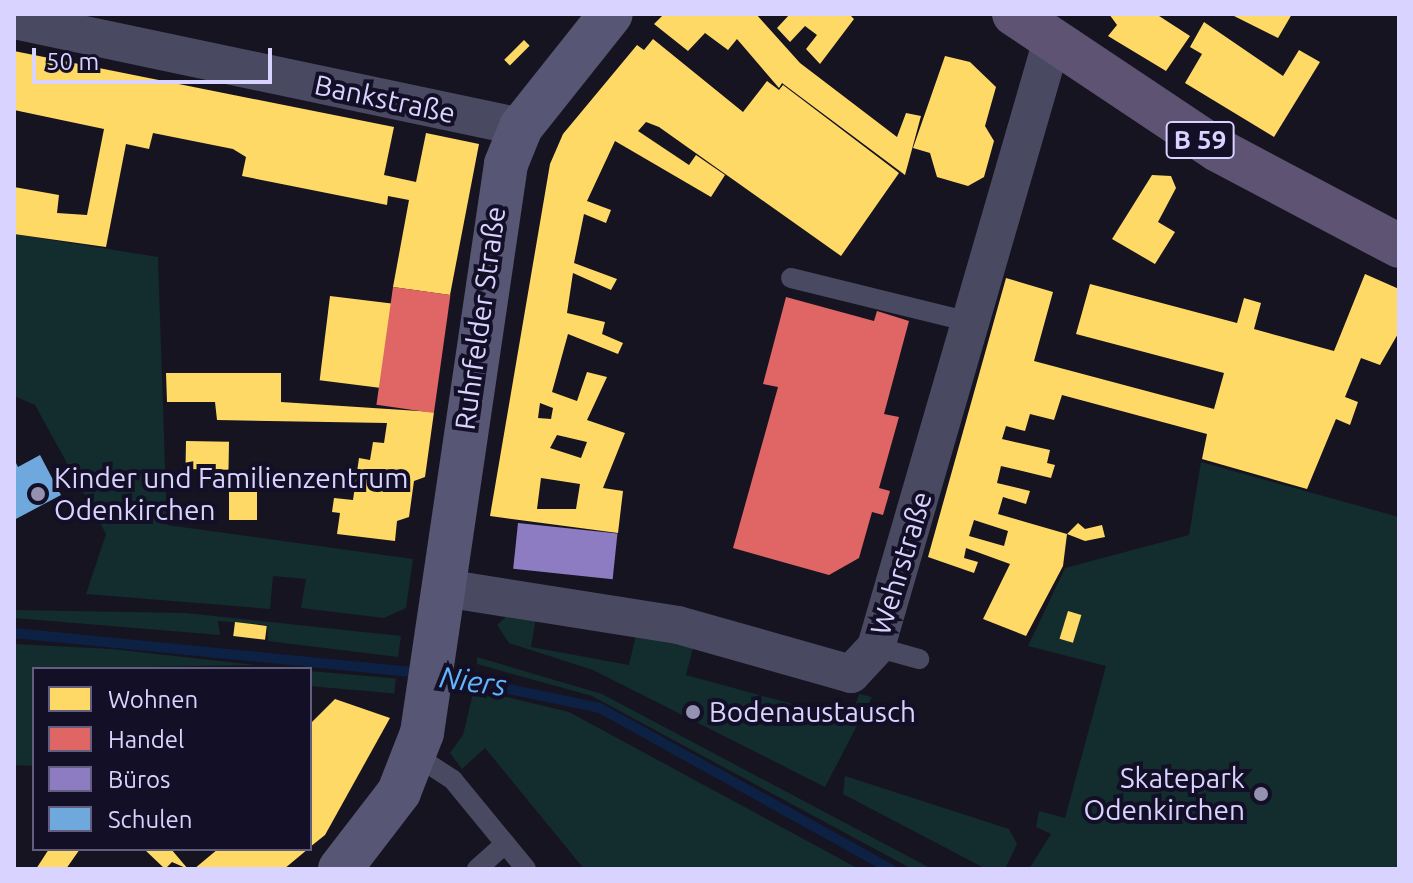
<!DOCTYPE html>
<html>
<head>
<meta charset="utf-8">
<style>
  body { margin:0 }
  #map { position:relative; width:1413px; height:883px; overflow:hidden; background:#161421; font-family:Ubuntu,sans-serif }
  div>[style] { position:absolute }
  [style*='--x'] { left:calc(var(--x)*1px); top:calc(var(--y)*1px); width:calc(var(--w)*1px); rotate:calc(var(--a)*1deg) }
  .green>* { inset:0; background:#132c2d; transform-origin:0 0 }
  .homes>* { inset:0; background:#ffd966; transform-origin:0 0 }
  .shops>* { inset:0; background:#e06666; transform-origin:0 0 }
  .offices>* { inset:0; background:#8e7cc3; transform-origin:0 0 }
  .schools>* { inset:0; background:#6fa8dc }
  .stream>* { height:10px; margin:-5px; padding:0 5px; transform-origin:5px; border-radius:5px; background:#0d2144 }
  .lane>* { height:20px; margin:-10px; padding:0 10px; transform-origin:10px; border-radius:10px; background:#4a4962 }
  .street>* { height:38px; margin:-19px; padding:0 19px; transform-origin:19px; border-radius:19px; background:#4a4962 }
  .secondary>* { height:44px; margin:-22px; padding:0 22px; transform-origin:22px; border-radius:22px; background:#575674 }
  .primary>* { height:44px; margin:-22px; padding:0 22px; transform-origin:22px; border-radius:22px; background:#5e5373 }
  .dots>* { width:22px; height:22px; translate:-50% -50%; box-sizing:border-box; border:4px solid #130f26; border-radius:50% }
  span { translate:-50% -50%; white-space:nowrap; text-align:center; line-height:1.15; -webkit-text-stroke:8px #130f26; paint-order:stroke }
  .shield-label span { padding:2px 6px; background:#130f26; border:2px solid; border-radius:6px; -webkit-text-stroke-width:0 }
  .shield-label { font-size:26px; color:#d9d4ff; font-weight:700 }
  .street-label { font-size:28px; color:#d9d4ff }
  .poi-label { font-size:28px; color:#d9d4ff }
  .left { translate:0 -50%; text-align:left }
  .right { translate:-100% -50%; text-align:right }
  .water-label { font-size:30px; color:#62b6ff; font-style:italic }
  .frame { position:absolute; inset:0; border:16px solid #d9d4ff; pointer-events:none }
  .legend { position:absolute; left:32px; top:667px; width:280px; height:184px; box-sizing:border-box; background:#130f26; border:2px solid #625e7d; margin:0; padding:10px 14px; list-style:none; font-size:24px; color:#d9d4ff }
  .legend li { display:flex; align-items:center; gap:16px; height:40px }
  .legend b { width:40px; border:2px solid #625e7d }
  .scale { position:absolute; left:32px; top:48px; width:240px; height:36px; box-sizing:border-box; border:4px solid #d9d4ff; border-top:0; padding-left:10px; font-size:24px; line-height:28px; white-space:nowrap; color:#d9d4ff; -webkit-text-stroke:6px #130f26; paint-order:stroke }
</style>
</head>
<body>
<div id="map">
  <div class="green">
    <div style="clip-path:polygon(14px 234px,158px 257px,167px 525px,413px 559px,406px 608px,384px 618px,301px 608px,306px 579px,273px 576px,270px 609px,86px 594px,106px 534px,35px 405px,14px 396px)"></div>
    <div style="clip-path:polygon(1201px 462px,1399px 517px,1399px 869px,1029px 869px,1051px 834px,1036px 827px,1039px 811px,1065px 818px,1106px 666px,1028px 646px,1065px 568px,1189px 535px)"></div>
    <div style="clip-path:polygon(14px 610px,186px 613px,401px 636px,398px 657px,268px 641px,267px 625px,218px 621px,220px 635px,14px 618px)"></div>
    <div style="clip-path:polygon(509px 614px,536px 617px,531px 647px,629px 665px,636px 635px,693px 648px,686px 675px,851px 720px,859px 694px,872px 697px,825px 787px,593px 670px,509px 643px,497px 625px)"></div>
    <div style="clip-path:polygon(14px 644px,112px 649px,257px 665px,34px 669px,34px 766px,14px 765px)"></div>
    <div style="clip-path:polygon(477px 657px,602px 694px,932px 869px,912px 869px,592px 696px,477px 664px)"></div>
    <div style="left:310px;top:671px;width:86px;height:15px;rotate:5deg"></div>
    <div style="clip-path:polygon(474px 689px,569px 712px,859px 869px,584px 869px,485px 748px,462px 769px,450px 753px,463px 735px)"></div>
    <div style="clip-path:polygon(845px 776px,1009px 829px,1017px 844px,1005px 869px,986px 869px,843px 794px)"></div>
  </div>
  <div class="homes">
    <div style="clip-path:polygon(664px 14px,756px 14px,800px 63px,897px 137px,906px 113px,921px 116px,905px 175px,782px 83px,779px 88px,737px 39px,728px 50px,705px 33px,688px 51px,654px 24px)"></div>
    <div style="clip-path:polygon(790px 14px,849px 14px,854px 19px,820px 64px,806px 49px,817px 35px,805px 26px,790px 42px,777px 28px)"></div>
    <div style="clip-path:polygon(1109px 14px,1156px 14px,1190px 36px,1166px 71px,1108px 36px,1117px 25px)"></div>
    <div style="clip-path:polygon(1230px 14px,1292px 14px,1278px 38px)"></div>
    <div style="clip-path:polygon(1204px 22px,1283px 76px,1299px 50px,1320px 62px,1274px 137px,1185px 83px,1202px 54px,1190px 47px)"></div>
    <div style="clip-path:polygon(evenodd,653px 39px,743px 112px,767px 81px,779px 90px,783px 85px,899px 173px,841px 256px,659px 127px,646px 122px,638px 131px,689px 165px,696px 155px,725px 175px,711px 197px,615px 141px,587px 201px,611px 210px,606px 223px,584px 214px,574px 263px,617px 279px,611px 290px,573px 273px,567px 313px,605px 322px,602px 334px,623px 343px,618px 354px,568px 334px,552px 392px,577px 401px,587px 372px,607px 377px,587px 420px,625px 433px,603px 488px,623px 491px,618px 533px,490px 516px,550px 164px,563px 134px,637px 45px,644px 50px,653px 39px,540px 403px,553px 408px,551px 419px,538px 418px,540px 403px,653px 39px,557px 435px,587px 442px,581px 458px,550px 448px,557px 435px,653px 39px,541px 478px,580px 484px,576px 509px,537px 509px,541px 478px)"></div>
    <div style="left:524px;top:40px;width:8px;height:28px;rotate:45deg"></div>
    <div style="clip-path:polygon(14px 51px,394px 127px,384px 175px,416px 182px,426px 133px,479px 144px,450px 295px,393px 287px,409px 200px,388px 196px,387px 205px,242px 176px,246px 157px,233px 149px,153px 133px,149px 149px,126px 144px,106px 247px,14px 234px,14px 187px,59px 195px,57px 213px,87px 215px,104px 129px,14px 110px)"></div>
    <div style="clip-path:polygon(945px 56px,970px 62px,996px 87px,985px 126px,994px 141px,984px 177px,968px 186px,937px 177px,930px 153px,913px 148px)"></div>
    <div style="clip-path:polygon(1152px 175px,1171px 176px,1176px 188px,1158px 222px,1175px 232px,1155px 264px,1112px 239px)"></div>
    <div style="clip-path:polygon(evenodd,1365px 274px,1399px 289px,1399px 332px,1380px 365px,1361px 358px,1345px 397px,1358px 402px,1350px 425px,1336px 419px,1307px 489px,1202px 459px,1207px 434px,1062px 395px,1054px 420px,1030px 414px,1025px 431px,1006px 426px,1002px 439px,1050px 450px,1047px 463px,1055px 465px,1051px 478px,1001px 466px,997px 483px,1030px 491px,1026px 504px,1003px 497px,998px 514px,1067px 534px,1078px 523px,1085px 529px,1102px 525px,1105px 537px,1085px 541px,1067px 534px,1063px 566px,1026px 636px,983px 619px,1010px 564px,966px 548px,964px 558px,978px 562px,974px 573px,928px 557px,1006px 278px,1053px 292px,1034px 361px,1214px 409px,1224px 373px,1076px 334px,1090px 284px,1237px 323px,1244px 298px,1261px 303px,1254px 329px,1334px 351px,1365px 274px,974px 520px,1008px 531px,1004px 546px,969px 536px,974px 520px)"></div>
    <div style="left:330px;top:296px;width:62px;height:85px;rotate:7deg"></div>
    <div style="clip-path:polygon(166px 373px,281px 373px,281px 402px,434px 412px,425px 477px,414px 481px,409px 517px,397px 521px,395px 541px,337px 534px,340px 513px,332px 512px,334px 498px,353px 500px,359px 458px,370px 460px,373px 442px,384px 443px,387px 423px,217px 420px,215px 402px,167px 402px)"></div>
    <div style="left:186px;top:441px;width:43px;height:28px;rotate:1deg"></div>
    <div style="left:229px;top:477px;width:28px;height:43px"></div>
    <div style="left:1068px;top:611px;width:14px;height:29px;rotate:17deg"></div>
    <div style="left:235px;top:622px;width:32px;height:14px;rotate:7deg"></div>
    <div style="clip-path:polygon(335px 699px,390px 718px,325px 835px,310px 847px,310px 724px)"></div>
    <div style="clip-path:polygon(49px 849px,80px 849px,66px 869px,36px 869px)"></div>
    <div style="clip-path:polygon(144px 849px,171px 849px,188px 869px,172px 862px,165px 869px)"></div>
    <div style="clip-path:polygon(218px 849px,308px 849px,284px 869px,194px 869px)"></div>
  </div>
  <div class="shops">
    <div style="left:393px;top:287px;width:58px;height:119px;rotate:8deg"></div>
    <div style="clip-path:polygon(786px 297px,874px 321px,877px 311px,909px 321px,884px 414px,899px 417px,879px 488px,890px 491px,883px 515px,872px 512px,859px 558px,829px 575px,733px 548px,778px 387px,763px 384px)"></div>
  </div>
  <div class="offices">
    <div style="left:518px;top:523px;width:100px;height:46px;rotate:6deg"></div>
  </div>
  <div class="schools">
    <div style="clip-path:polygon(40px 455px,61px 495px,14px 520px,14px 459px,18px 467px)"></div>
  </div>
  <div class="stream">
    <div style="--x:14;--y:633;--w:410;--a:5.6"></div>
    <div style="--x:442;--y:675;--w:161;--a:11.8"></div>
    <div style="--x:600;--y:708;--w:332;--a:29"></div>
  </div>
  <div class="lane">
    <div style="--x:791;--y:278;--w:188;--a:13.8"></div>
    <div style="--x:876;--y:647;--w:45;--a:15.6"></div>
    <div style="--x:415;--y:755;--w:45;--a:33.3"></div>
    <div style="--x:453;--y:780;--w:115;--a:50.6"></div>
    <div style="--x:477;--y:869;--w:38;--a:-42"></div>
  </div>
  <div class="street">
    <div style="--x:14;--y:20;--w:518;--a:11.92"></div>
    <div style="--x:444;--y:588;--w:237;--a:9"></div>
    <div style="--x:678;--y:625;--w:180;--a:15.8"></div>
    <div style="--x:851;--y:674;--w:37;--a:-47"></div>
    <div style="--x:876;--y:647;--w:628;--a:-73.82"></div>
  </div>
  <div class="secondary">
    <div style="--x:340;--y:869;--w:97;--a:-52.5"></div>
    <div style="--x:399;--y:792;--w:63;--a:-68.7"></div>
    <div style="--x:422;--y:733;--w:575;--a:-81.6"></div>
    <div style="--x:506;--y:164;--w:40;--a:-68"></div>
    <div style="--x:521;--y:127;--w:144;--a:-51.5"></div>
  </div>
  <div class="primary">
    <div style="--x:1014;--y:14;--w:245;--a:33.7"></div>
    <div style="--x:1218;--y:150;--w:205;--a:27.9"></div>
  </div>
  <div class="dots">
    <div style="left:38px;top:494px;background:#9591b1"></div>
    <div style="left:693px;top:712px;background:#9591b1"></div>
    <div style="left:1261px;top:794px;background:#9591b1"></div>
  </div>
  <div class="shield-label">
    <span style="left:1200px;top:140px">B 59</span>
  </div>
  <div class="street-label">
    <span style="left:385px;top:99px;rotate:12deg">Bankstraße</span>
    <span style="left:480px;top:318px;rotate:-82deg">Ruhrfelder Straße</span>
    <span style="left:901px;top:563px;rotate:-73deg">Wehrstraße</span>
  </div>
  <div class="poi-label">
    <span class="left" style="left:54px;top:494px">Kinder und Familienzentrum<br>Odenkirchen</span>
    <span class="left" style="left:709px;top:712px">Bodenaustausch</span>
    <span class="right" style="left:1245px;top:794px">Skatepark<br>Odenkirchen</span>
  </div>
  <div class="water-label">
    <span style="left:473px;top:681px;rotate:8deg">Niers</span>
  </div>
  <div class="frame"></div>
  <ul class="legend">
  <li><b style="height:22px;background:#ffd966"></b>Wohnen</li>
  <li><b style="height:22px;background:#e06666"></b>Handel</li>
  <li><b style="height:22px;background:#8e7cc3"></b>Büros</li>
  <li><b style="height:22px;background:#6fa8dc"></b>Schulen</li>
  </ul>
  <div class="scale">50 m</div>
</div>
</body>
</html>
